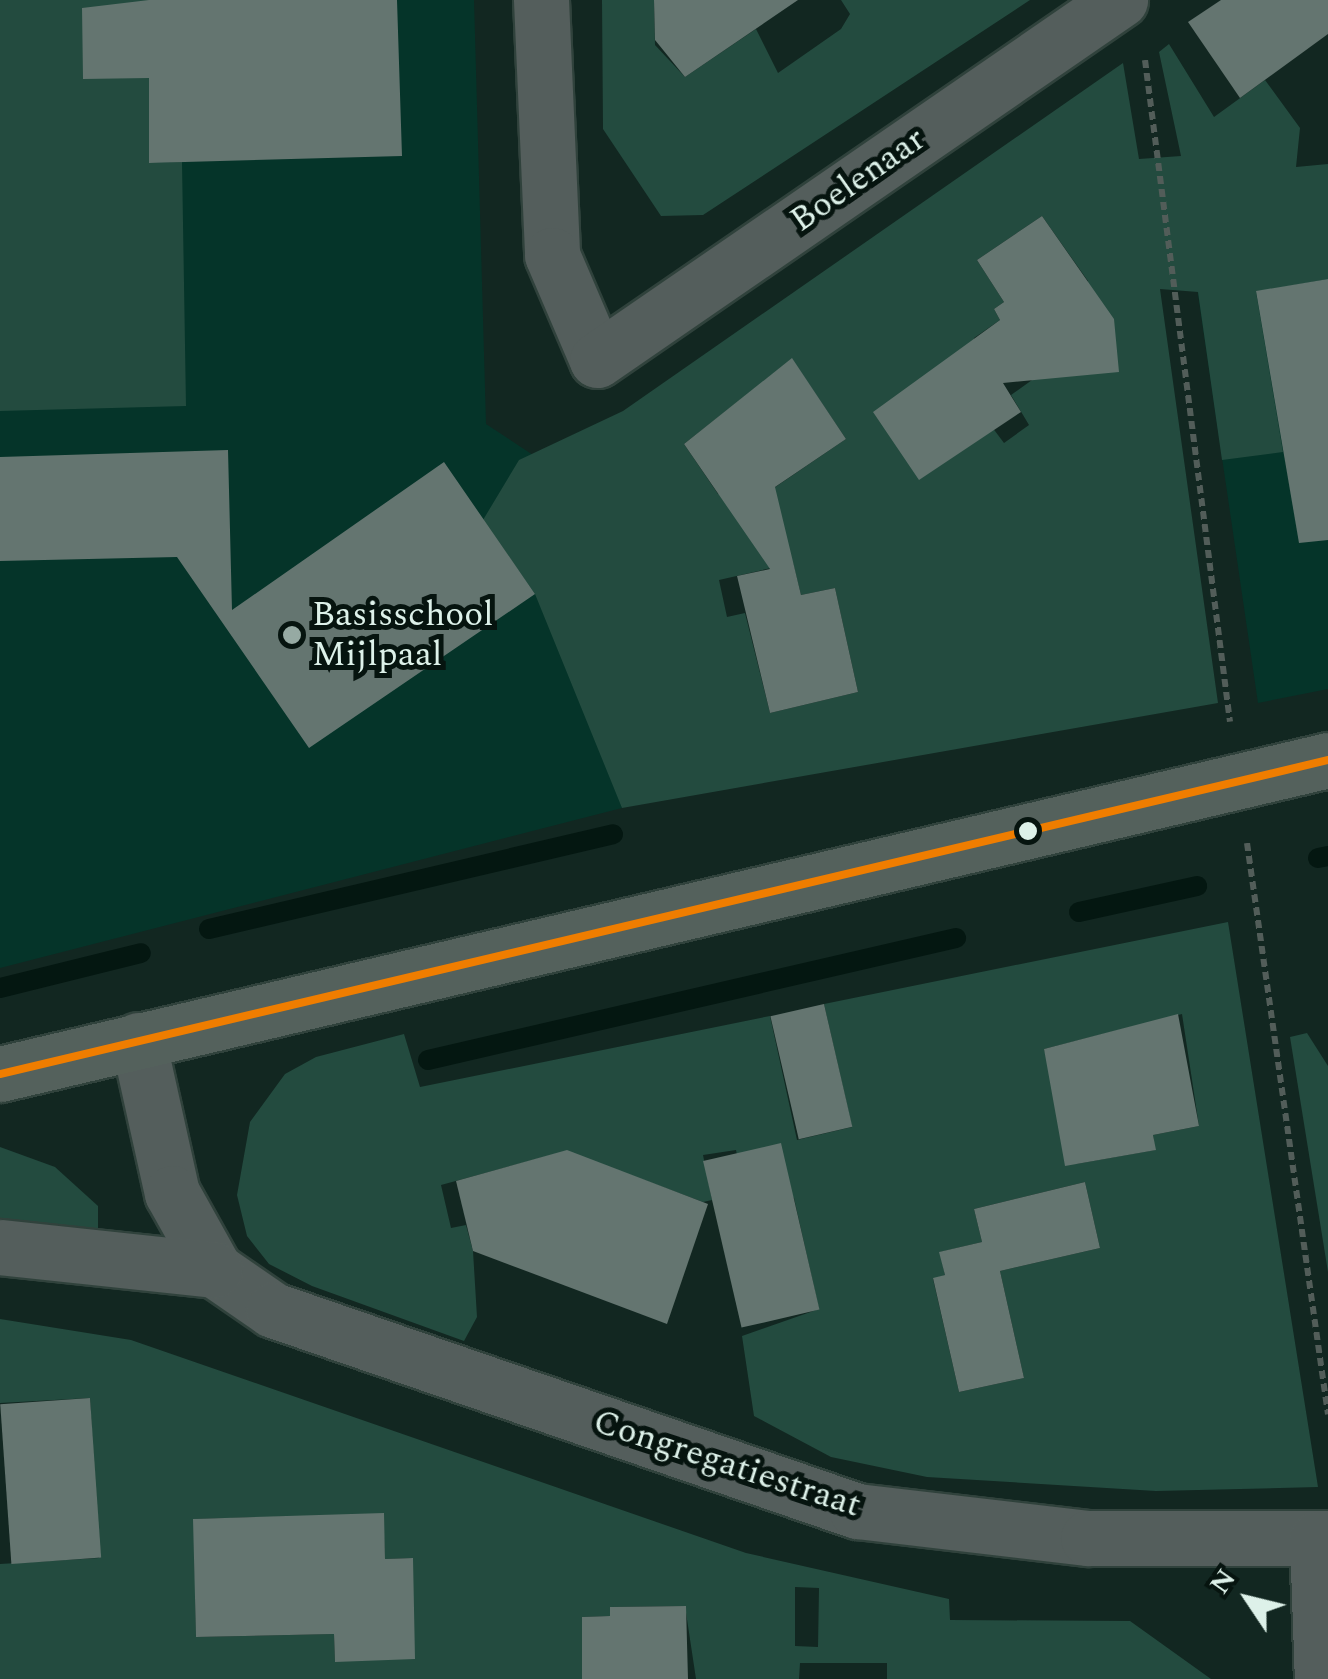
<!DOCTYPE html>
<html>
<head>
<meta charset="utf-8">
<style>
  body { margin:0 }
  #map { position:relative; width:1328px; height:1679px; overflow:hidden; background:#122721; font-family:Spectral,serif }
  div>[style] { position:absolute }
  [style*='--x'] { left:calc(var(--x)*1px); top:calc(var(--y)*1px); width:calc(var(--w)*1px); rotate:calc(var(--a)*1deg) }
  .built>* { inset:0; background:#053429 }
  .green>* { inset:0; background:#234b3f }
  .stream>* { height:20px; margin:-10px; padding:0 10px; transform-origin:10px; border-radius:10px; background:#041711 }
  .building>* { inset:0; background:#647570; transform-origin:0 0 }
  .path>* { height:6px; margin-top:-3px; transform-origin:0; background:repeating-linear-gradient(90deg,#525d59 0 8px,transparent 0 13px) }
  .roads { filter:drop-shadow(2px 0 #30423c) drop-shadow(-2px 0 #30423c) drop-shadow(0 2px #30423c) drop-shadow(0 -2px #30423c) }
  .minor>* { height:55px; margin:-27.5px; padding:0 27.5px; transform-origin:27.5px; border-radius:27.5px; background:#545e5c }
  .secondary>* { height:55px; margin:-27.5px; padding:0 27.5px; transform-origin:27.5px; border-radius:27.5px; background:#54615c }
  .bus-1>* { height:8px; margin:-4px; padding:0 4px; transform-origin:4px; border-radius:4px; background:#ef7d00 }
  .dots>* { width:28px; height:28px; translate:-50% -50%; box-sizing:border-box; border:5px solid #06140f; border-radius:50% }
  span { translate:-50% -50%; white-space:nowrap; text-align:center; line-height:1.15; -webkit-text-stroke:10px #06140f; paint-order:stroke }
  .street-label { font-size:35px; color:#ddf1e9 }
  .poi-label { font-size:35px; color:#ddf1e9 }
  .left { translate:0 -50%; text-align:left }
  .north { position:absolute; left:1198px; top:1549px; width:100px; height:100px; -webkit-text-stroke:8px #06140f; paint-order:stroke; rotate:305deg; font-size:28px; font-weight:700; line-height:40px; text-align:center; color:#ddf1e9 }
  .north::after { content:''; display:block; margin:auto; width:35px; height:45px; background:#ddf1e9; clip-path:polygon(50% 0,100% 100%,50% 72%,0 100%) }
</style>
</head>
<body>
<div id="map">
  <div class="built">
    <div style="clip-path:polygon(0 0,474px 0,486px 424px,545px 463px,622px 808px,0 968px)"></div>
    <div style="clip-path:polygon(1328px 200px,1328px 689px,1258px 703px,1187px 219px)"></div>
  </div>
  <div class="green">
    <div style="clip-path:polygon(0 0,149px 0,149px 163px,182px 162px,186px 406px,0 411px)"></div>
    <div style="clip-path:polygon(602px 0,654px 0,655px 45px,685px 77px,756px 29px,778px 73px,841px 29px,850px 14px,841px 0,1030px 0,703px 215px,661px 216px,603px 129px)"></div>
    <div style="clip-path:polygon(evenodd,1169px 44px,1214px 117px,1265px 80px,1300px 128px,1296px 167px,1328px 164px,1328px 279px,1256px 292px,1283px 452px,1222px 460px,1198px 292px,1160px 289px,1218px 703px,622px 808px,535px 594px,483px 520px,519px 460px,623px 411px,1123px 63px,1139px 159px,1181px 156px,1159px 52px,1169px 44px,1042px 216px,1088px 281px,1039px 375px,1011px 395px,1029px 425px,1004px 443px,989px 423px,974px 338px,1000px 320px,994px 309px,1004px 302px,977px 260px,1042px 216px,1169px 44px,792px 359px,846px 439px,771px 490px,718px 494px,684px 444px,792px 359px,1169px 44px,793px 563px,801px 595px,835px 588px,858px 692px,770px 713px,745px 613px,727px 617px,719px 580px,793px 563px)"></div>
    <div style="clip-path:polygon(evenodd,1228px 922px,1318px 1487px,1156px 1491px,927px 1477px,831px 1457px,754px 1416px,742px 1336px,819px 1309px,794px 1198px,741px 1175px,736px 1150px,703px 1155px,712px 1200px,703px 1202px,566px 1151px,441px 1185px,451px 1228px,466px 1225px,473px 1251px,477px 1317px,464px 1341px,312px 1286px,269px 1264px,247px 1236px,237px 1195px,250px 1122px,285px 1074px,316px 1057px,404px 1034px,420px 1087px,770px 1016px,797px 1140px,852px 1127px,824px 1004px,1228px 922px,1182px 1014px,1199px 1126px,1153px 1135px,1155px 1150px,1076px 1164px,1044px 1049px,1182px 1014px,1228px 922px,1085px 1182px,1100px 1248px,1000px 1271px,1024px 1378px,959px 1392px,933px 1279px,945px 1275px,940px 1252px,982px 1242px,974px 1209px,1085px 1182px)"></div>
    <div style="clip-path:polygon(1307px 1033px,1328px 1066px,1328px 1272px,1290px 1037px)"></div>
    <div style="clip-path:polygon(0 1147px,55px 1167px,98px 1206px,98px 1229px,0 1220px)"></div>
    <div style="clip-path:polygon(evenodd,0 1319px,131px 1340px,746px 1553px,949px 1599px,950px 1620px,1130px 1621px,1211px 1679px,887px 1679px,887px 1663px,800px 1663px,799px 1679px,696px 1679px,685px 1606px,610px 1607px,610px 1616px,582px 1617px,582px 1679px,0 1679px,0 1564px,99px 1558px,90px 1398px,0 1403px,0 1319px,383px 1514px,385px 1559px,412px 1558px,335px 1662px,334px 1634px,196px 1637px,194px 1519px,383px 1514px,0 1319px,795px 1587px,819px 1588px,818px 1647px,795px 1646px,795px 1587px)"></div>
  </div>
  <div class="stream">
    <div style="--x:1318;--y:858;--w:10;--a:-11"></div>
    <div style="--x:1079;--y:912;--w:121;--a:-12.4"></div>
    <div style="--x:209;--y:929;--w:415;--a:-13.2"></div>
    <div style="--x:0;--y:988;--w:145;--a:-13.9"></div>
    <div style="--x:428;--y:1060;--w:542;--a:-13.01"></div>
  </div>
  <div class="building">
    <div style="clip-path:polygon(149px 0,397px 0,402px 156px,149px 163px,149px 78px,83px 79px,82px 8px)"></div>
    <div style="clip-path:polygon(654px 0,798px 0,685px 77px,655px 40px)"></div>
    <div style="clip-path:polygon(1221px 0,1328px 0,1328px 34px,1240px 98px,1188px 22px)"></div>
    <div style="clip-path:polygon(1042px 216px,1114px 319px,1119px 372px,1003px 383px,1021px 412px,919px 480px,873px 412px,1000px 320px,994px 309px,1004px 302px,977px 260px)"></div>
    <div style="clip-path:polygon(1328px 279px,1328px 540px,1299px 543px,1256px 291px)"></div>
    <div style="clip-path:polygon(792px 358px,846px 439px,775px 487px,801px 595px,835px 588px,858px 692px,770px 713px,737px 576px,770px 569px,684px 444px)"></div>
    <div style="clip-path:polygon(228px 450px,232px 610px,444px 462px,535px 594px,309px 748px,177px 557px,0 561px,0 457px)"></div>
    <div style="left:824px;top:1004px;width:126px;height:55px;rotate:77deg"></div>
    <div style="clip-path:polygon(1178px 1014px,1199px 1126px,1153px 1135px,1156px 1150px,1065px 1166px,1044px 1049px)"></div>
    <div style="left:781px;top:1143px;width:171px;height:80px;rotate:77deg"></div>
    <div style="clip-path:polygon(567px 1150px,708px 1204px,667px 1324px,473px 1251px,456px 1181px)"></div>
    <div style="clip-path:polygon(1085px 1182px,1100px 1248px,1000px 1271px,1024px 1378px,959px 1392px,933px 1278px,945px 1275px,939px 1252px,982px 1242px,974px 1209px)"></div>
    <div style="left:90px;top:1398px;width:160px;height:90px;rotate:86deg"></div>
    <div style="clip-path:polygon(384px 1513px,385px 1559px,413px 1558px,415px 1659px,335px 1662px,334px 1634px,196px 1637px,193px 1519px)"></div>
    <div style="clip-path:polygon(686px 1606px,688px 1679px,582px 1679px,582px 1617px,610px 1616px,610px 1607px)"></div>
  </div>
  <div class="path">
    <div style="--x:1145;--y:60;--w:667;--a:82.68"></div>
    <div style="--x:1247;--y:843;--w:577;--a:81.93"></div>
  </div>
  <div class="roads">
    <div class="minor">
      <div style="--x:541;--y:0;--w:255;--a:87.5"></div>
      <div style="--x:552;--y:255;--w:114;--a:66.8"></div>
      <div style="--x:597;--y:360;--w:635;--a:-34.54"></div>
      <div style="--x:138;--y:1040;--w:157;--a:77.5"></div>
      <div style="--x:172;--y:1193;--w:88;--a:60.8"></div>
      <div style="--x:215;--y:1270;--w:70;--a:34.6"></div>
      <div style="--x:273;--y:1310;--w:618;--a:18.99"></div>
      <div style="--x:857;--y:1511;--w:233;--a:6.7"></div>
      <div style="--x:1088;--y:1538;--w:240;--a:0"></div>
      <div style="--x:0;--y:1247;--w:216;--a:6.1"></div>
      <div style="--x:1317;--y:1539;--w:140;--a:88"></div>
    </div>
    <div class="secondary">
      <div style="--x:0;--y:1074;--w:1365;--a:-13.3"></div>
    </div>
  </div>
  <div class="bus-1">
    <div style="--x:0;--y:1074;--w:1365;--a:-13.3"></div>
  </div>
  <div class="dots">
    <div style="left:292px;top:635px;background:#96aaa3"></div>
    <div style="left:1028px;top:831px;background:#ddf1e9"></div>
  </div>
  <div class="street-label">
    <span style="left:858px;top:180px;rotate:-35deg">Boelenaar</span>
    <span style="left:727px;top:1464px;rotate:18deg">Congregatiestraat</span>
  </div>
  <div class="poi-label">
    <span class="left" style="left:312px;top:635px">Basisschool<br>Mijlpaal</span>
  </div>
  <div class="north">N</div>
</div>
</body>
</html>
